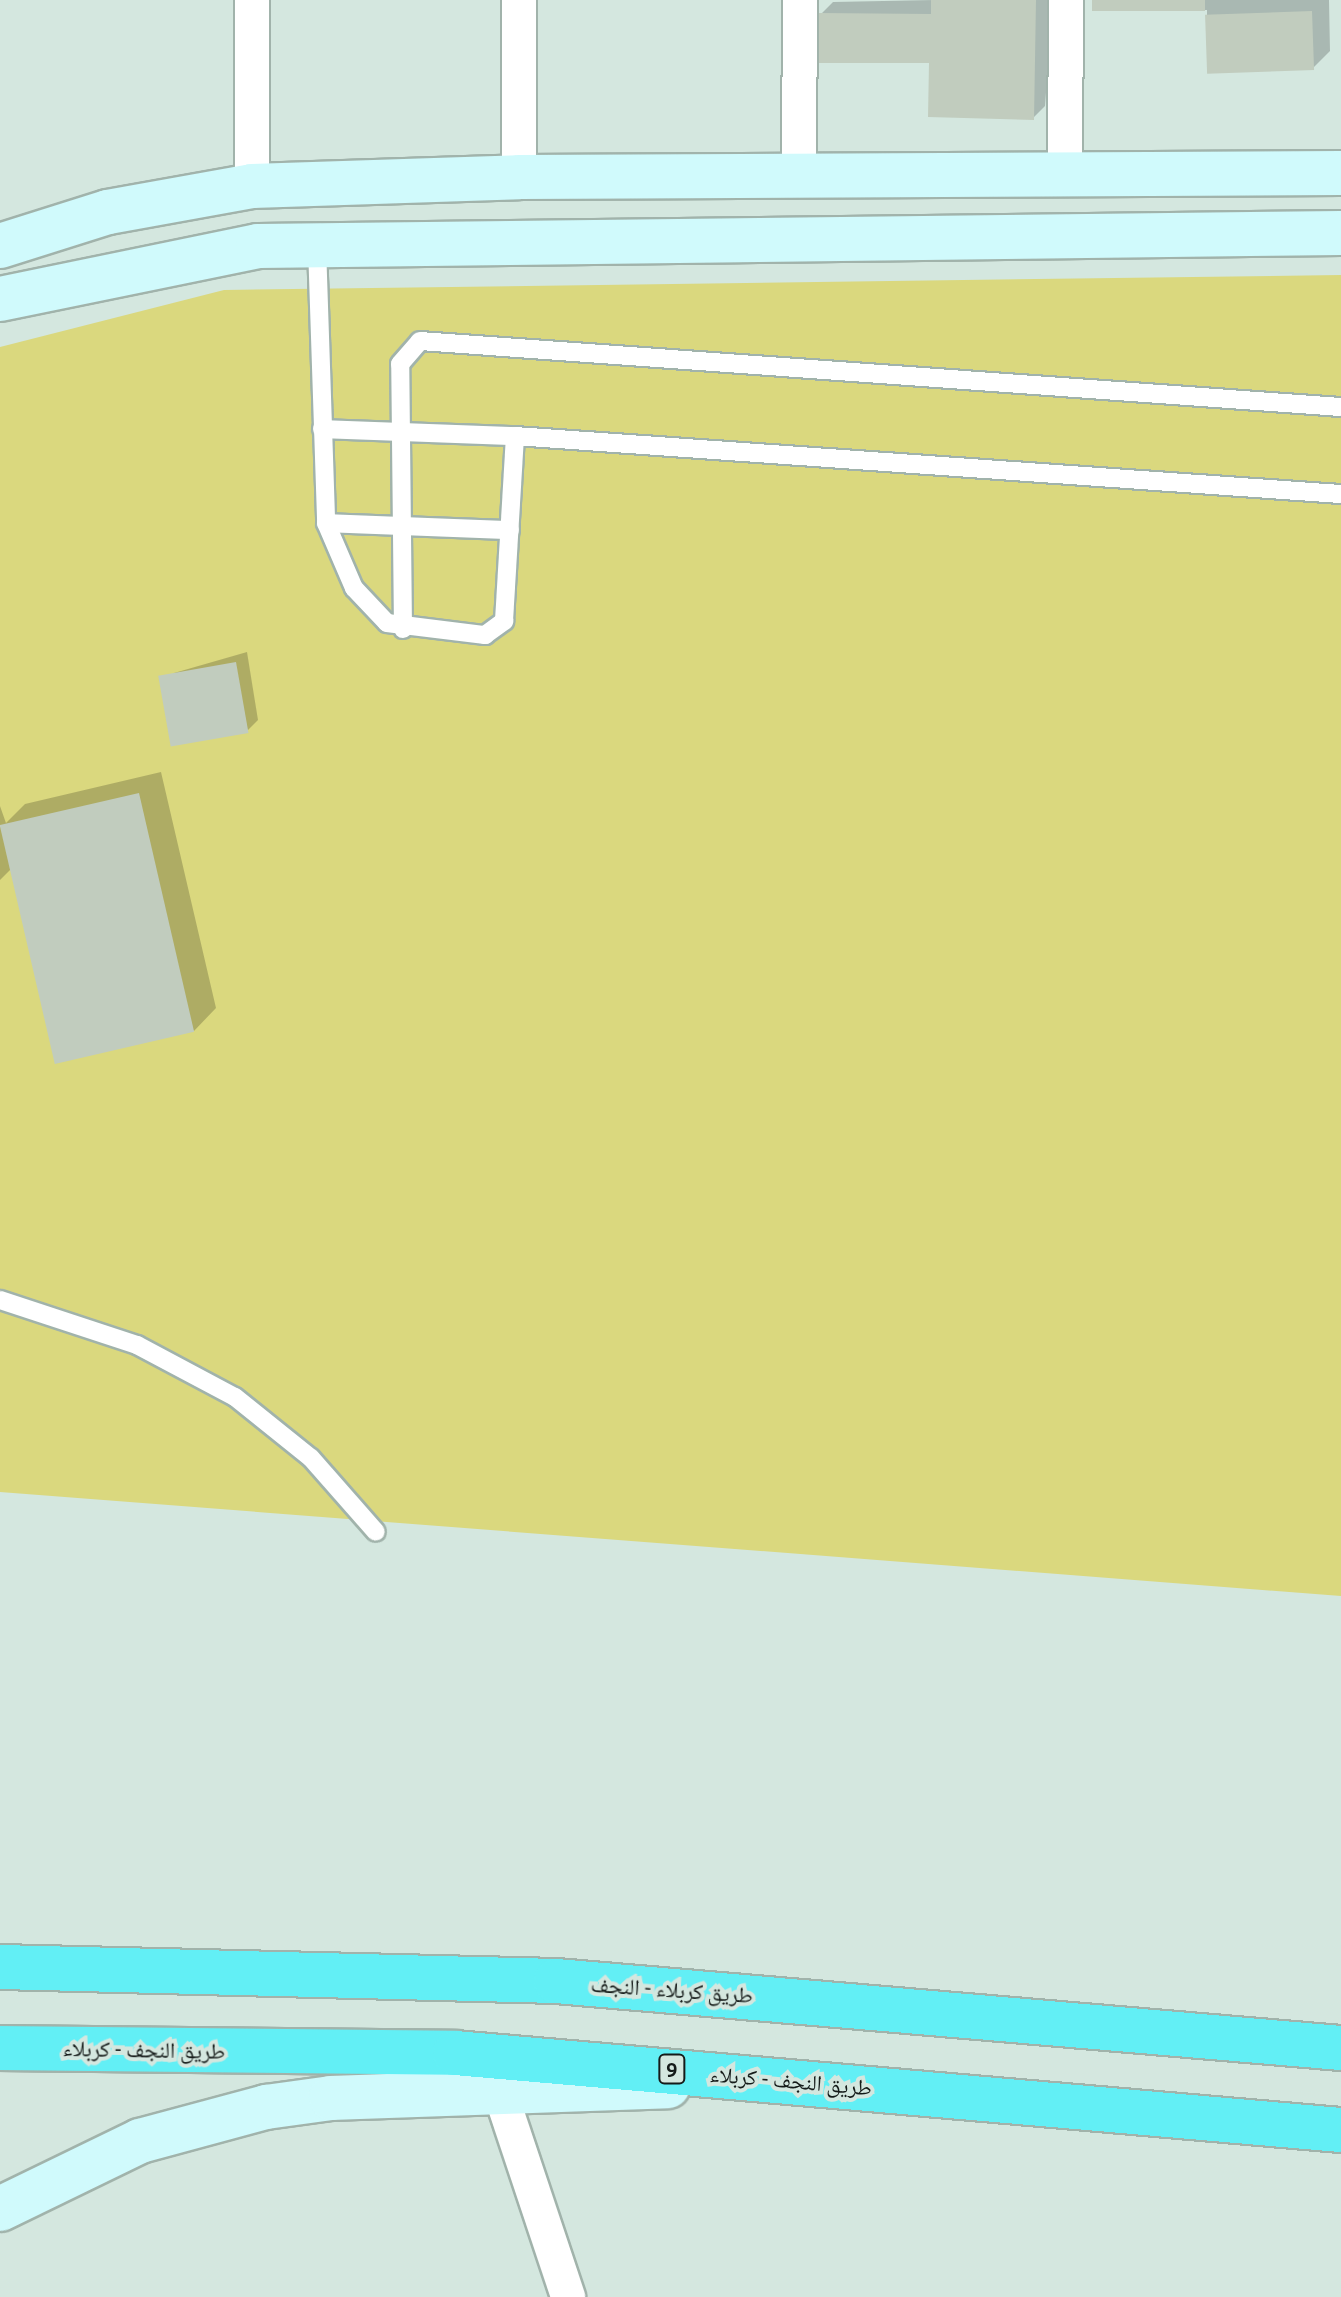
<!DOCTYPE html>
<html>
<head>
<meta charset="utf-8">
<style>
  body { margin:0 }
  #map { position:relative; width:1341px; height:2297px; overflow:hidden; background:#d4e7df; font-family:Ubuntu,"Noto Naskh Arabic",sans-serif }
  div>[style] { position:absolute }
  [style*='--x'] { left:calc(var(--x)*1px); top:calc(var(--y)*1px); width:calc(var(--w)*1px); rotate:calc(var(--a)*1deg) }
  .green>* { inset:0; background:#dad87e }
  .shadow>* { inset:0; background:#0003 }
  .building>* { inset:0; background:#c1ccbe; transform-origin:0 0 }
  .roads { filter:drop-shadow(2px 0 #a1b3ab) drop-shadow(-2px 0 #a1b3ab) drop-shadow(0 2px #a1b3ab) drop-shadow(0 -2px #a1b3ab) }
  .lane>* { height:18px; margin:-9px; padding:0 9px; transform-origin:9px; border-radius:9px; background:#fff }
  .street>* { height:34px; margin:-17px; padding:0 17px; transform-origin:17px; border-radius:17px; background:#fff }
  .secondary>* { height:44px; margin:-22px; padding:0 22px; transform-origin:22px; border-radius:22px; background:#d0fafc }
  .highway>* { height:44px; margin:-22px; padding:0 22px; transform-origin:22px; border-radius:22px; background:#62eff5 }
  span { translate:-50% -50%; white-space:nowrap; text-align:center; line-height:1.15; -webkit-text-stroke:8px #d4e7df; paint-order:stroke }
  .shield-label span { padding:2px 6px; background:#d4e7df; border:2px solid; border-radius:6px; -webkit-text-stroke-width:0 }
  .shield-label { font-size:20px; color:#151b19; font-weight:700 }
  .street-label { font-size:22px; color:#151b19 }
</style>
</head>
<body>
<div id="map">
  <div class="green">
    <div style="clip-path:polygon(1341px 275px,1341px 1596px,0 1492px,0 347px,224px 290px)"></div>
  </div>
  <div class="shadow">
    <div style="clip-path:polygon(933px 0,1053px 0,1045px 106px,1033px 118px,931px 61px,821px 14px,833px 2px)"></div>
    <div style="clip-path:polygon(1094px 0,1329px 0,1330px 51px,1313px 68px,1207px 70px,1207px 10px,1094px 9px)"></div>
    <div style="clip-path:polygon(247px 652px,258px 720px,247px 731px,162px 685px,174px 673px)"></div>
    <div style="clip-path:polygon(161px 772px,216px 1008px,194px 1031px,12px 868px,0 880px,0 806px,6px 823px,25px 804px)"></div>
  </div>
  <div class="building">
    <div style="clip-path:polygon(931px 0,1036px 0,1034px 120px,928px 117px,929px 63px,819px 63px,819px 13px,931px 14px)"></div>
    <div style="left:1092px;top:0;width:113px;height:11px"></div>
    <div style="left:1312px;top:11px;width:59px;height:107px;rotate:88deg"></div>
    <div style="left:236px;top:662px;width:72px;height:79px;rotate:80deg"></div>
    <div style="left:139px;top:793px;width:245px;height:143px;rotate:77deg"></div>
  </div>
  <div class="roads">
    <div class="lane">
      <div style="--x:317;--y:246;--w:277;--a:88.1"></div>
      <div style="--x:326;--y:523;--w:71;--a:66.7"></div>
      <div style="--x:354;--y:588;--w:48;--a:46.7"></div>
      <div style="--x:387;--y:623;--w:99;--a:7"></div>
      <div style="--x:485;--y:635;--w:24;--a:-36"></div>
      <div style="--x:504;--y:621;--w:185;--a:-86.6"></div>
      <div style="--x:322;--y:429;--w:193;--a:2.1"></div>
      <div style="--x:515;--y:436;--w:828;--a:4.02"></div>
      <div style="--x:326;--y:523;--w:184;--a:2.2"></div>
      <div style="--x:403;--y:629;--w:265;--a:-90.6"></div>
      <div style="--x:400;--y:364;--w:30;--a:-49"></div>
      <div style="--x:420;--y:341;--w:923;--a:4.1"></div>
      <div style="--x:0;--y:1300;--w:144;--a:18.2"></div>
      <div style="--x:137;--y:1345;--w:111;--a:28"></div>
      <div style="--x:235;--y:1397;--w:97;--a:38.8"></div>
      <div style="--x:311;--y:1458;--w:98;--a:48.7"></div>
    </div>
    <div class="street">
      <div style="--x:1065;--y:176;--w:176;--a:-89.7"></div>
      <div style="--x:519;--y:177;--w:177;--a:-90"></div>
      <div style="--x:799;--y:177;--w:177;--a:-89.7"></div>
      <div style="--x:252;--y:186;--w:186;--a:-90"></div>
      <div style="--x:500;--y:2092;--w:216;--a:71.6"></div>
    </div>
    <div class="secondary">
      <div style="--x:0;--y:246;--w:113;--a:-17.5"></div>
      <div style="--x:108;--y:212;--w:146;--a:-10.2"></div>
      <div style="--x:252;--y:186;--w:267;--a:-1.9"></div>
      <div style="--x:519;--y:177;--w:822;--a:-0.28"></div>
      <div style="--x:0;--y:299;--w:263;--a:-11.6"></div>
      <div style="--x:258;--y:246;--w:1083;--a:-0.69"></div>
      <div style="--x:0;--y:2209;--w:156;--a:-25.9"></div>
      <div style="--x:140;--y:2141;--w:131;--a:-15.1"></div>
      <div style="--x:266;--y:2107;--w:66;--a:-7.9"></div>
      <div style="--x:331;--y:2098;--w:337;--a:-2"></div>
    </div>
    <div class="highway">
      <div style="--x:0;--y:1967;--w:556;--a:1.44"></div>
      <div style="--x:556;--y:1981;--w:788;--a:4.88"></div>
      <div style="--x:0;--y:2048;--w:455;--a:0.6"></div>
      <div style="--x:455;--y:2053;--w:889;--a:4.97"></div>
    </div>
  </div>
  <div class="shield-label">
    <span style="left:672px;top:2069px">9</span>
  </div>
  <div class="street-label">
    <span style="left:672px;top:1989px;rotate:4deg">طريق کربلاء - النجف</span>
    <span style="left:144px;top:2049px;rotate:1deg">طريق النجف - کربلاء</span>
    <span style="left:791px;top:2080px;rotate:5deg">طريق النجف - کربلاء</span>
  </div>
</div>
</body>
</html>
